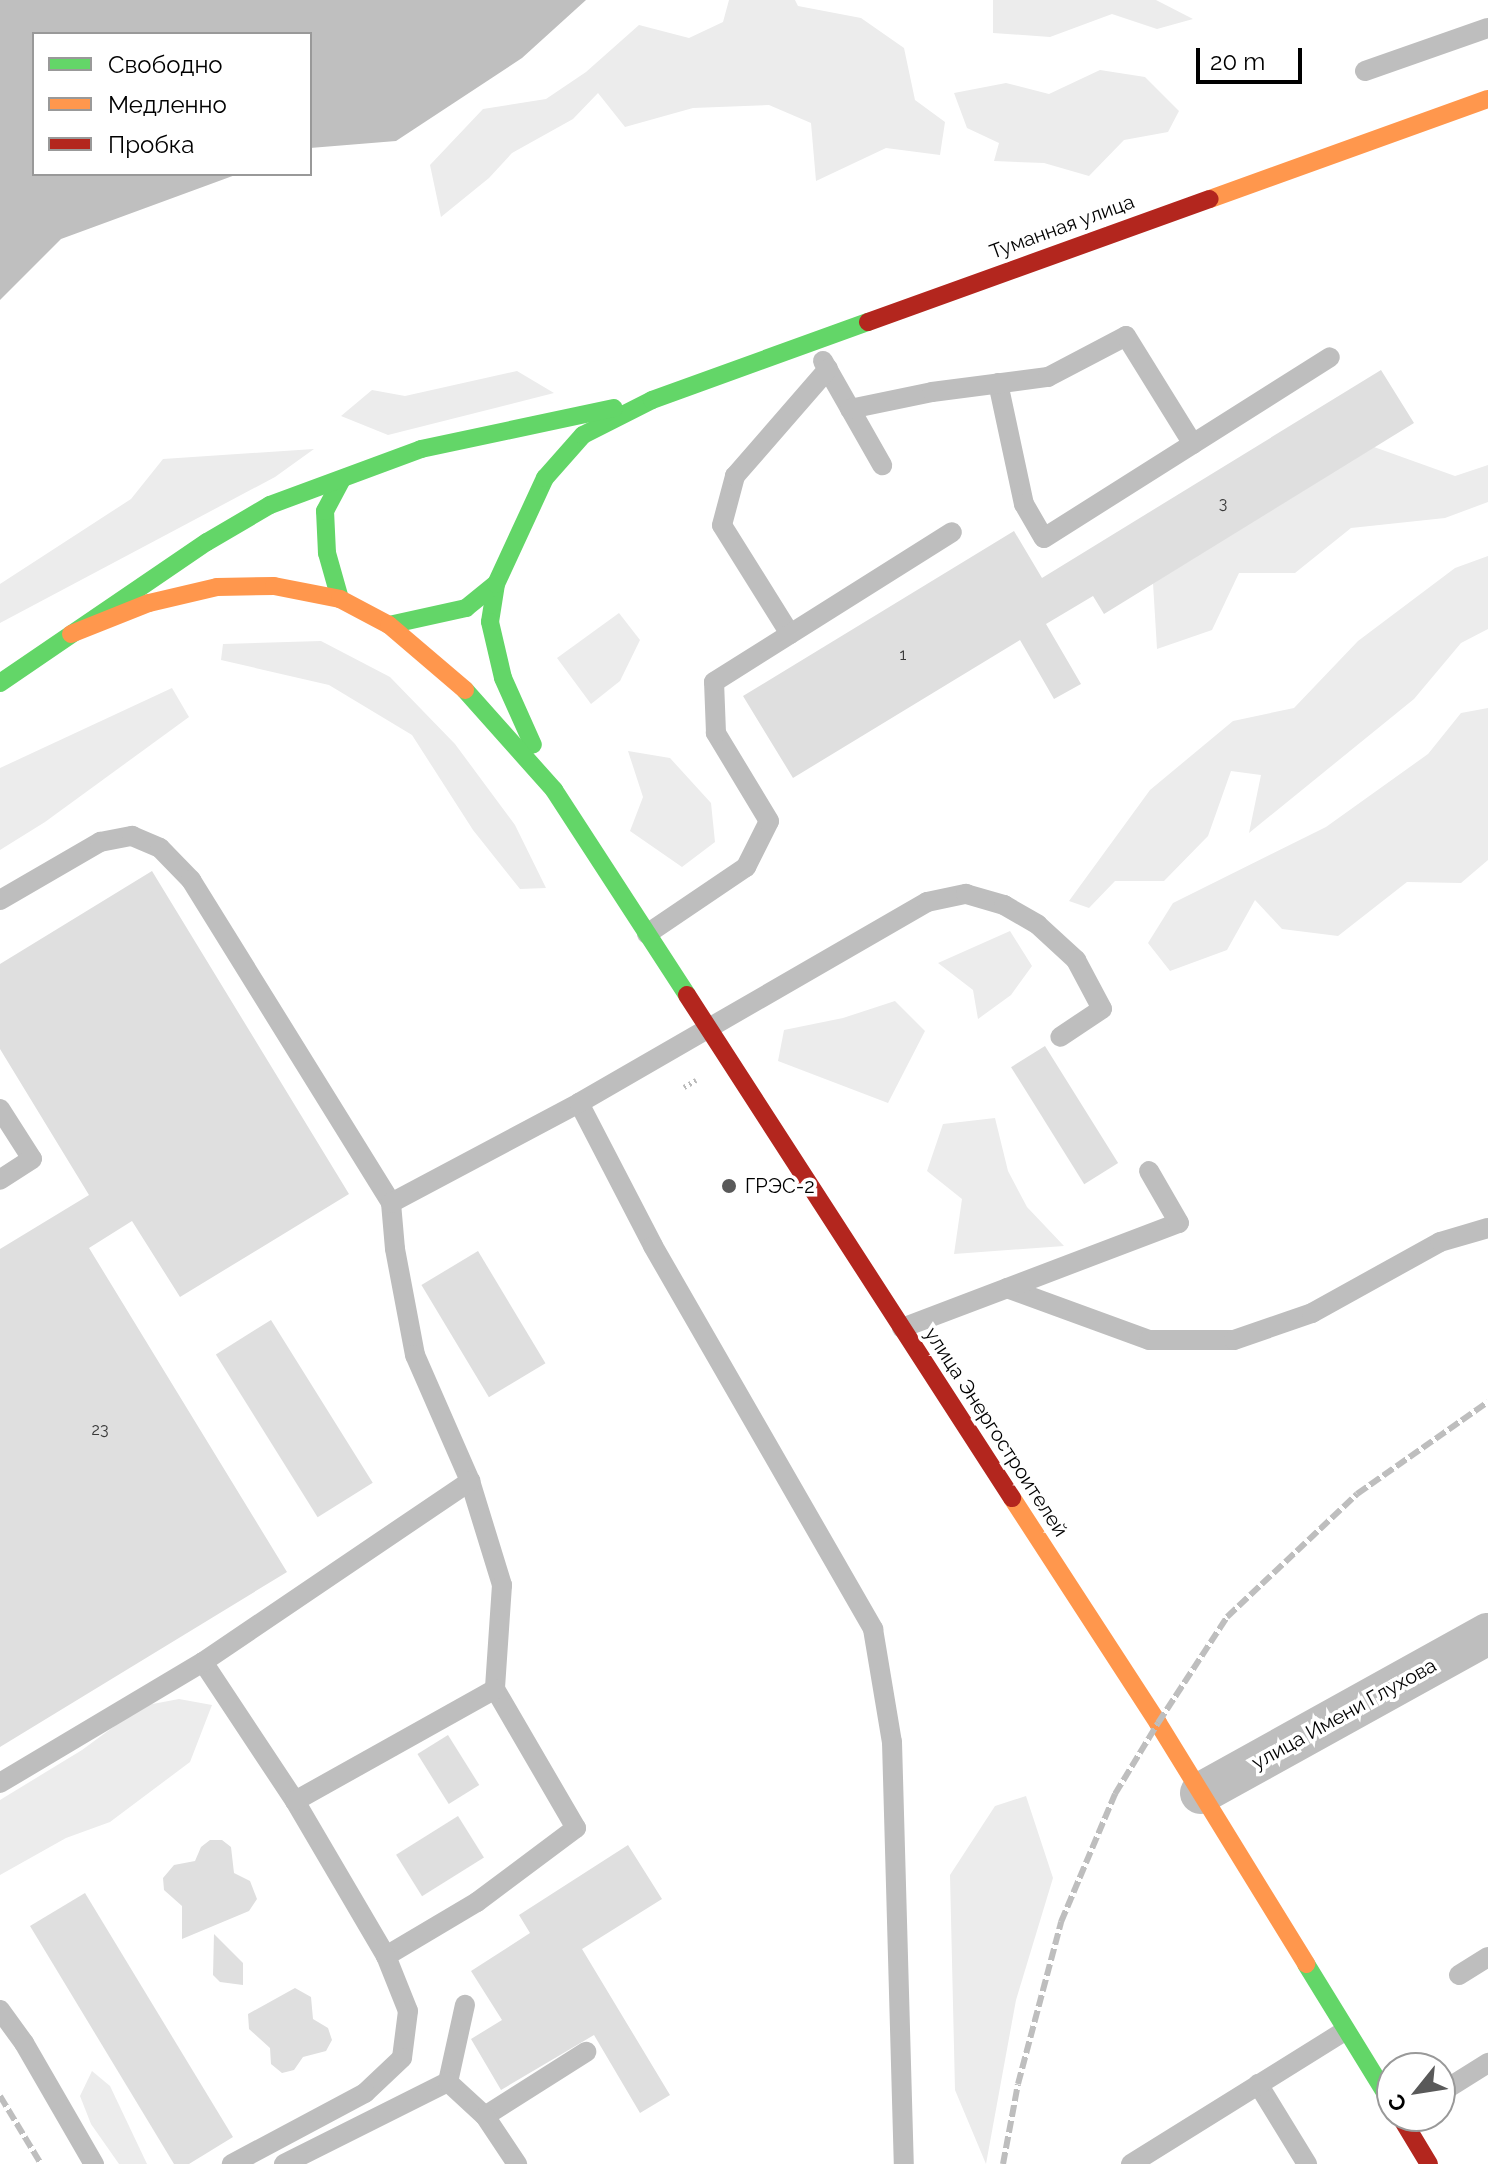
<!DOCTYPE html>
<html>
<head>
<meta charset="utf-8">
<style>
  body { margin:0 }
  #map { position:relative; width:1488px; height:2164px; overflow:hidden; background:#fff; font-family:Raleway,sans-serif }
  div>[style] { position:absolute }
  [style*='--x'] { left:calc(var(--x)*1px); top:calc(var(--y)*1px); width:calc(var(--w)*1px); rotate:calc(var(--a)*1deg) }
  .green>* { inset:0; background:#ececec }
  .water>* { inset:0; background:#bfbfbf }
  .building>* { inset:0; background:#dfdfdf; transform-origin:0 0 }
  .path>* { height:5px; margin-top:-2.5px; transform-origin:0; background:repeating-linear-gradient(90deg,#b9b9b9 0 2px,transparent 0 6px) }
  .lane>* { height:20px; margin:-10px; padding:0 10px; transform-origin:10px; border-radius:10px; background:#bebebe }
  .street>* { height:42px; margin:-21px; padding:0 21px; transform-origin:21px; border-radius:21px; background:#bebebe }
  .fast>* { height:18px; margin:-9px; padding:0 9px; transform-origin:9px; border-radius:9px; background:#63d668 }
  .slow>* { height:18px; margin:-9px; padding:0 9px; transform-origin:9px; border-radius:9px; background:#ff974d }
  .jam>* { height:18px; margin:-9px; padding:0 9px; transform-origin:9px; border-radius:9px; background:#b3261e }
  .rail>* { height:6px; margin-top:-3px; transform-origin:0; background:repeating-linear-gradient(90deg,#bebebe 0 12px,transparent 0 16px) }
  .dots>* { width:22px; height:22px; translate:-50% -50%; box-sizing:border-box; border:4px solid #fff; border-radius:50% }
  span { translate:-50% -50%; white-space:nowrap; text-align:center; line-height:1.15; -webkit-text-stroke:7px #fff; paint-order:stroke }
  .number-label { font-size:16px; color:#383838 }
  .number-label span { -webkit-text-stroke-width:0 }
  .street-label { font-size:20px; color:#000 }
  .poi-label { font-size:20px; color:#000 }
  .left { translate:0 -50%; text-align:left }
  .legend { position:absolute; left:32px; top:32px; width:280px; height:144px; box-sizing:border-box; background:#fff; border:2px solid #999; margin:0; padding:10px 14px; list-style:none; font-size:24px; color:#000 }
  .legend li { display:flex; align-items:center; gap:16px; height:40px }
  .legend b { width:40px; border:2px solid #999 }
  .north { position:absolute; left:1376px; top:2052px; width:80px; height:80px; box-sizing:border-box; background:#fff; border:2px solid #999; border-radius:50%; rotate:240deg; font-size:22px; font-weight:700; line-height:32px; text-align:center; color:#000 }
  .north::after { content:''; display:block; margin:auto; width:28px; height:36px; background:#595959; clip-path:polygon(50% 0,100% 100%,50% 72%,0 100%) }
  .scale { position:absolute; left:1196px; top:48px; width:106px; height:36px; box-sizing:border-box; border:4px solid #000; border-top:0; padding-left:10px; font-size:24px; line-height:28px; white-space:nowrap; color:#000; -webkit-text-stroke:6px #fff; paint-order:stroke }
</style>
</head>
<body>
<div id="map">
  <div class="green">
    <div style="clip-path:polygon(729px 0,795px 0,798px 6px,861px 18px,904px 48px,915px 100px,945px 122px,940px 155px,886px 148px,816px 181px,811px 123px,769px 105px,693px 108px,625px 127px,598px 93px,573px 119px,512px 153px,489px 178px,441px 217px,430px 165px,483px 109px,546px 99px,586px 72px,639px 25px,689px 38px,723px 22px)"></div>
    <div style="clip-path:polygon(993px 0,1156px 0,1193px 19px,1157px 29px,1112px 14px,1050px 37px,993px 33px)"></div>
    <div style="clip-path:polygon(1100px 70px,1145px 77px,1179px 111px,1168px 132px,1124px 140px,1089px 176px,1044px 163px,994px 161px,999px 143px,967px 128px,954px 93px,1006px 83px,1049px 94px)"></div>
    <div style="clip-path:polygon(517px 371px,554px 393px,388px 435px,341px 416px,372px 390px,405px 396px)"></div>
    <div style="clip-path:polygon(1374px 447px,1455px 476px,1488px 465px,1488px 502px,1445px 518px,1351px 528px,1295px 573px,1239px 573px,1212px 630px,1157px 649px,1153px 583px)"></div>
    <div style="clip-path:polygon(314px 449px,275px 477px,0 623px,0 584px,131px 499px,163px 459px)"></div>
    <div style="clip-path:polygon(1488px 556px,1488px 629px,1461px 643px,1414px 699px,1249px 833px,1261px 775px,1231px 771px,1208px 836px,1164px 881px,1115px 881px,1089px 908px,1069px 901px,1150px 790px,1233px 721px,1294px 708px,1358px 641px,1455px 568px)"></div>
    <div style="clip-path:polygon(619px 613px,640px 640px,620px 681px,591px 704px,557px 658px)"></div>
    <div style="clip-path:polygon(321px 641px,390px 677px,455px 744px,515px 825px,546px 888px,520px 889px,473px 830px,412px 735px,329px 685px,221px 660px,223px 644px)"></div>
    <div style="clip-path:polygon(172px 688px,189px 717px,45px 822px,0 850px,0 768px)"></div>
    <div style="clip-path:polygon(1488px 708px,1488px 860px,1461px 883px,1407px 882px,1338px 936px,1282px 929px,1255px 900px,1227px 950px,1170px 971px,1148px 943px,1173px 903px,1326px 827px,1428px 754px,1461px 713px)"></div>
    <div style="clip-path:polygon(628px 751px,670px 758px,711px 803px,715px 842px,682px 867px,630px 831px,643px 797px)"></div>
    <div style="clip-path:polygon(1010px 931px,1032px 966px,1011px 995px,978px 1019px,973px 990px,938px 963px)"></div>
    <div style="clip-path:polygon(895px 1001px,925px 1031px,888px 1103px,778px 1061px,784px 1030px,843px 1018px)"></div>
    <div style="clip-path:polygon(995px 1118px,1008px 1171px,1027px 1207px,1064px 1246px,954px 1254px,962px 1199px,927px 1171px,943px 1124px)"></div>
    <div style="clip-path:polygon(179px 1699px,212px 1705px,190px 1762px,110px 1822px,66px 1838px,0 1875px,0 1800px,82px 1750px,142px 1706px)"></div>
    <div style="clip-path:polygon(1026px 1796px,1053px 1878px,1016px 2000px,986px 2164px,955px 2090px,950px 1875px,995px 1806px)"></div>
    <div style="clip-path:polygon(92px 2071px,110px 2086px,147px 2164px,119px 2164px,91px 2124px,80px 2096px)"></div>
  </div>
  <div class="water">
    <div style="clip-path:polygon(0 0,586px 0,522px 58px,396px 141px,310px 148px,310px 34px,34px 34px,34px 174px,238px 174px,61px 239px,0 300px)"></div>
  </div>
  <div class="building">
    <div style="clip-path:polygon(1381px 370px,1414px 423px,1104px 614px,1093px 596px,1046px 624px,1081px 684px,1054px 699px,1020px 640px,793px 778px,743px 696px,1014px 531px,1042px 578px)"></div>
    <div style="clip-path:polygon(152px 871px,349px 1194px,180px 1297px,132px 1221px,89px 1248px,287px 1572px,0 1747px,0 1249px,89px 1195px,0 1049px,0 964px)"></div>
    <div style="left:1045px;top:1046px;width:138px;height:40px;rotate:58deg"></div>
    <div style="left:478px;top:1251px;width:131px;height:66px;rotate:59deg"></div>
    <div style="left:271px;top:1320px;width:192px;height:65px;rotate:58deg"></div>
    <div style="left:448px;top:1735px;width:59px;height:36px;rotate:58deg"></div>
    <div style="left:458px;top:1816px;width:49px;height:73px;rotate:58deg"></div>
    <div style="clip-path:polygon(210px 1840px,222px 1840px,231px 1847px,234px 1873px,250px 1881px,257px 1899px,249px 1911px,182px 1939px,182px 1906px,164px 1890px,163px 1878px,174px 1865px,195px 1861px,201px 1847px)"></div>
    <div style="clip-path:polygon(628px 1845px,662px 1899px,582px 1949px,670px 2095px,640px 2113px,594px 2035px,501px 2090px,471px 2039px,502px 2020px,471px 1971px,530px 1933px,519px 1915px)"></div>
    <div style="clip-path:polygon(85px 1893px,233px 2137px,189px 2164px,174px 2164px,30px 1926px)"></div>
    <div style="clip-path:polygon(214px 1934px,243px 1963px,243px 1985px,220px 1982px,213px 1975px)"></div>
    <div style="clip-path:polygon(295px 1988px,311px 1997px,313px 2019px,328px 2028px,332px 2040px,326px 2051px,303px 2057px,294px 2070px,282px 2073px,271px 2064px,270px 2048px,249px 2029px,248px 2014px)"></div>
  </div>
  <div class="path">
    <div style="--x:684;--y:1087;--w:14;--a:-30"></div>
  </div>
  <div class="lane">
    <div style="--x:1365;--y:71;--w:130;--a:-19.3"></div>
    <div style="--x:823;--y:361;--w:120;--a:60.4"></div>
    <div style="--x:998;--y:383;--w:124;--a:77.9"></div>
    <div style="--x:1024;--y:504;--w:39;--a:60"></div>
    <div style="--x:1044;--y:538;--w:338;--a:-32.3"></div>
    <div style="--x:850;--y:409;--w:84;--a:-11.7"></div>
    <div style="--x:932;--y:392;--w:117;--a:-7.4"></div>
    <div style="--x:1048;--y:377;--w:88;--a:-27.7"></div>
    <div style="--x:1126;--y:336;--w:127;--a:58.2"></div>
    <div style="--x:790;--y:634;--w:128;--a:-122"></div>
    <div style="--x:722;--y:525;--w:51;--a:-75.1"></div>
    <div style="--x:735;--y:476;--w:142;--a:-49"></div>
    <div style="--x:0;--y:900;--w:116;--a:-30.1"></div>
    <div style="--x:100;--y:842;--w:33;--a:-11"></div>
    <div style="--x:132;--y:836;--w:30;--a:23"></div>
    <div style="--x:160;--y:848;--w:45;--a:45.9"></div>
    <div style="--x:191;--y:880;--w:380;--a:58.2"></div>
    <div style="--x:391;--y:1203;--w:46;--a:85"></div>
    <div style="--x:395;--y:1249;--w:108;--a:79.3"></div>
    <div style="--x:415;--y:1355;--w:137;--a:66.4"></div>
    <div style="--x:470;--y:1481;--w:109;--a:72.9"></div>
    <div style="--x:502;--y:1585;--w:104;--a:93.9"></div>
    <div style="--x:495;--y:1689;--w:161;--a:59.8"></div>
    <div style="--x:576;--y:1828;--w:124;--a:143.2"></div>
    <div style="--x:477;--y:1902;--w:106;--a:149.3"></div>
    <div style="--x:647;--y:934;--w:120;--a:-34.1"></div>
    <div style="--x:746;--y:867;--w:51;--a:-63.4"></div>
    <div style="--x:769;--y:821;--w:103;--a:-121.1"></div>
    <div style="--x:716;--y:733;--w:51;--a:-92.2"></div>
    <div style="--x:714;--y:682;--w:281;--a:-32.2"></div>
    <div style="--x:579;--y:1103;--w:161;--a:62.6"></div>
    <div style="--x:653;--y:1246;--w:442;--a:60.1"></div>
    <div style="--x:873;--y:1629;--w:115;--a:80.5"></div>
    <div style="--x:892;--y:1742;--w:422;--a:88.4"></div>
    <div style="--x:0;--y:1109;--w:59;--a:57.4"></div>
    <div style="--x:32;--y:1159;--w:38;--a:147"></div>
    <div style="--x:391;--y:1203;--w:213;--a:-28"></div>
    <div style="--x:579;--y:1103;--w:402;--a:-30"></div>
    <div style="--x:927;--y:902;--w:40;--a:-12"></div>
    <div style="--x:966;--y:894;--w:40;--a:16"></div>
    <div style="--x:1004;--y:905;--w:39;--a:30"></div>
    <div style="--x:1038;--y:925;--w:52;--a:42.6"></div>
    <div style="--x:1076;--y:960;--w:55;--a:62"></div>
    <div style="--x:1102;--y:1009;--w:50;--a:146.3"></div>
    <div style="--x:1007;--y:1288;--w:151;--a:20.1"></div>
    <div style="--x:1149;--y:1340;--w:85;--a:0"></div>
    <div style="--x:1234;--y:1340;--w:83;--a:-19.1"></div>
    <div style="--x:1312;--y:1313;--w:146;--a:-29"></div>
    <div style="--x:1440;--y:1242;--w:50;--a:-16.3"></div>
    <div style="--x:902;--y:1328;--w:296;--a:-20.8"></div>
    <div style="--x:1179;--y:1223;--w:60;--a:-120"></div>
    <div style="--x:203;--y:1662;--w:167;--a:56.5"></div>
    <div style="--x:295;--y:1801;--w:180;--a:59.6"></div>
    <div style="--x:386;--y:1956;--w:59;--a:68.2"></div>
    <div style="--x:408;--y:2011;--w:47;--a:97.3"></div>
    <div style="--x:402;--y:2058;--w:51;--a:136.6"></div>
    <div style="--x:365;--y:2093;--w:151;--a:151.9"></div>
    <div style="--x:0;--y:1783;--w:236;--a:-30.8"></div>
    <div style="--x:203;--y:1662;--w:323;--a:-34.1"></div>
    <div style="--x:295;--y:1801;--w:229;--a:-29.2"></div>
    <div style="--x:1459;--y:1975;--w:34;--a:-32"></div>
    <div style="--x:0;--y:2010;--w:41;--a:54"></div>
    <div style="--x:24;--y:2043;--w:140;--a:60"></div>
    <div style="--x:448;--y:2082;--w:79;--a:-77.6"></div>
    <div style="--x:1258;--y:2084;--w:94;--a:58.5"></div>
    <div style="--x:1440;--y:2093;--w:57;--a:-32"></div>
    <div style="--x:485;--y:2116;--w:120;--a:-32.4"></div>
    <div style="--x:284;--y:2164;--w:183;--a:-26.6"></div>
    <div style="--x:448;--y:2082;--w:50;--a:42.6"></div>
    <div style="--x:485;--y:2116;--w:58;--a:56.3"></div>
    <div style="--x:1131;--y:2164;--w:252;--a:-31.9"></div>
  </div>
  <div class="street">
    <div style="--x:1201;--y:1793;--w:328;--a:-29"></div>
  </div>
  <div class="fast">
    <div style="--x:496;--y:584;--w:38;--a:99"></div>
    <div style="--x:490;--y:622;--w:57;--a:76.9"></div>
    <div style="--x:503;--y:678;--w:73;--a:65.9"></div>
    <div style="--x:340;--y:599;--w:48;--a:-105.8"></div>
    <div style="--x:327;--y:553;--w:42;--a:-92.7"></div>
    <div style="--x:325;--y:511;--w:36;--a:-62"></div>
    <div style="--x:389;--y:625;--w:79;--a:-12.4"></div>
    <div style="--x:466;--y:608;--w:38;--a:-39"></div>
    <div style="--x:496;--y:584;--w:117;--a:-65.2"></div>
    <div style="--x:545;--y:478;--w:57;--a:-48.5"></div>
    <div style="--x:583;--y:435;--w:77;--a:-26.9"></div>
    <div style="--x:652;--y:400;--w:230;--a:-19.9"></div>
    <div style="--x:0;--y:683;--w:250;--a:-34.3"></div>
    <div style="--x:207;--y:542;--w:73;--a:-30.4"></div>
    <div style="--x:270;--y:505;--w:161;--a:-20.3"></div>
    <div style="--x:421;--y:449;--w:197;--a:-12"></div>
    <div style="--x:465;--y:690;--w:134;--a:48.3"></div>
    <div style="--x:554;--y:790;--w:244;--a:57"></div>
    <div style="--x:1306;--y:1964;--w:164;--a:58.4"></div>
  </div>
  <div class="slow">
    <div style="--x:1210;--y:199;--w:295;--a:-19.8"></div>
    <div style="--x:71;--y:634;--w:84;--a:-21.7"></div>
    <div style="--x:149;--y:603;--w:70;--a:-13.2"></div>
    <div style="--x:217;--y:587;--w:57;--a:-1"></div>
    <div style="--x:274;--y:586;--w:67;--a:11.1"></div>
    <div style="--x:340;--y:599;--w:55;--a:28"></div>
    <div style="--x:389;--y:625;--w:100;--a:40.5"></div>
    <div style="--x:1012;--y:1498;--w:268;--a:57"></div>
    <div style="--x:1158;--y:1723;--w:283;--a:58.4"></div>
  </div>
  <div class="jam">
    <div style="--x:868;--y:322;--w:363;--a:-19.8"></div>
    <div style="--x:687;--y:995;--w:599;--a:57.13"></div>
    <div style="--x:1400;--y:2116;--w:56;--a:58.9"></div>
  </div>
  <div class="rail">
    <div style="--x:0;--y:2096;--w:79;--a:58.9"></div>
    <div style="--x:1003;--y:2164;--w:81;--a:-79.4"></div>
    <div style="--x:1018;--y:2084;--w:168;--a:-75.1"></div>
    <div style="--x:1061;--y:1922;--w:139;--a:-67.1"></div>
    <div style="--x:1115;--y:1794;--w:83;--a:-58.8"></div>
    <div style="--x:1158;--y:1723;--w:126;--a:-56.9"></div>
    <div style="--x:1227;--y:1617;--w:179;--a:-43.4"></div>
    <div style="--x:1357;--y:1494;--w:160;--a:-35.1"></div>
  </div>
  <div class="dots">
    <div style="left:729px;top:1186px;background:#595959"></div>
  </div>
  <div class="number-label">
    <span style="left:1223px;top:504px">3</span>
    <span style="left:903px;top:655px">1</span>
    <span style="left:100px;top:1430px">23</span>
  </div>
  <div class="street-label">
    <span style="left:1062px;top:227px;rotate:-20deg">Туманная улица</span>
    <span style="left:996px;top:1432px;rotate:57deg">улица Энергостроителей</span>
    <span style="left:1344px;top:1714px;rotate:-29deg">улица Имени Глухова</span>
  </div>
  <div class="poi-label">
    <span class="left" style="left:745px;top:1186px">ГРЭС-2</span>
  </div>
  <ul class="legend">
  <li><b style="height:10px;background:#63d668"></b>Свободно</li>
  <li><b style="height:10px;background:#ff974d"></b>Медленно</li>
  <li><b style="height:10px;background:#b3261e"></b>Пробка</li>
  </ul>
  <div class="north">С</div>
  <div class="scale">20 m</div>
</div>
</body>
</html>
